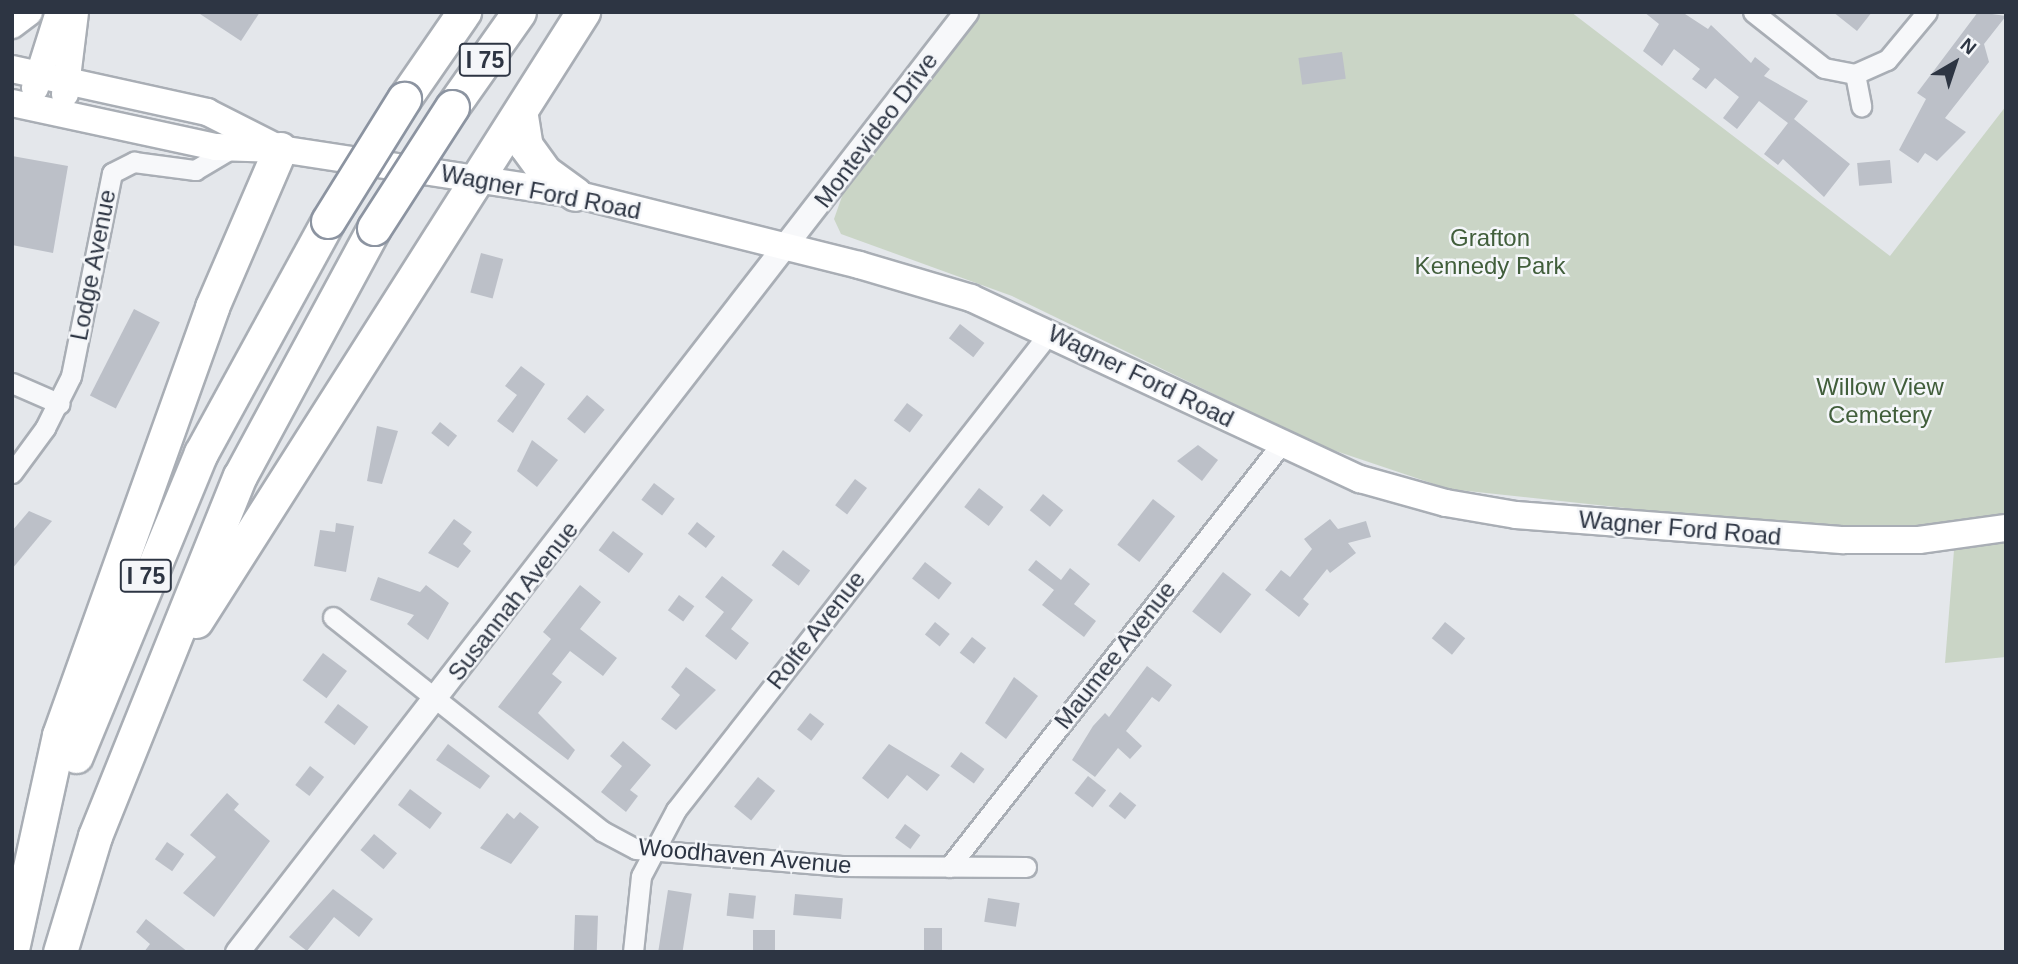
<!DOCTYPE html>
<html>
<head>
<meta charset="utf-8">
<style>
  body { margin:0 }
  #map { position:relative; width:2018px; height:964px; overflow:hidden; background:#e4e7eb; font-family:Arial,sans-serif }
  div>[style] { position:absolute }
  [style*='--x'] { left:calc(var(--x)*1px); top:calc(var(--y)*1px); width:calc(var(--w)*1px); rotate:calc(var(--a)*1deg) }
  .green>* { inset:0; background:#cad5c6 }
  .building>* { inset:0; background:#bcc0c8; transform-origin:0 0 }
  .roads { filter:drop-shadow(2px 0 #a9aeb5) drop-shadow(-2px 0 #a9aeb5) drop-shadow(0 2px #a9aeb5) drop-shadow(0 -2px #a9aeb5) }
  .minor>* { height:19px; margin:-9.5px; padding:0 9.5px; transform-origin:9.5px; border-radius:9.5px; background:#f7f8fa }
  .tertiary>* { height:23px; margin:-11.5px; padding:0 11.5px; transform-origin:11.5px; border-radius:11.5px; background:#f7f8fa }
  .secondary>* { height:26px; margin:-13px; padding:0 13px; transform-origin:13px; border-radius:13px; background:#fff }
  .motorway>* { height:33px; margin:-16.5px; padding:0 16.5px; transform-origin:16.5px; border-radius:16.5px; background:#fff }
  .bridges { filter:drop-shadow(2px 0 #8c94a1) drop-shadow(-2px 0 #8c94a1) drop-shadow(0 2px #8c94a1) drop-shadow(0 -2px #8c94a1) }
  .motorway-bridge>* { height:33px; margin:-16.5px; padding:0 16.5px; transform-origin:16.5px; border-radius:16.5px; background:#fff }
  span { translate:-50% -50%; white-space:nowrap; text-align:center; line-height:1.15; -webkit-text-stroke:5px #f4f6f9; paint-order:stroke }
  .shield-label span { padding:2px 5px; background:#f4f6f9; border:2px solid; border-radius:5px; -webkit-text-stroke-width:0 }
  .shield-label { font-size:23px; color:#2d3543; font-weight:700 }
  .street-label { font-size:24px; color:#2d3543 }
  .park-label { font-size:24px; color:#415e3b }
  .frame { position:absolute; inset:0; border:14px solid #2d3543; pointer-events:none }
  .north { position:absolute; left:1920px; top:28px; width:70px; height:70px; -webkit-text-stroke:5px #f4f6f9; paint-order:stroke; rotate:39deg; font-size:19px; font-weight:700; line-height:28px; text-align:center; color:#2d3543 }
  .north::after { content:''; display:block; margin:auto; width:24px; height:32px; background:#2d3543; clip-path:polygon(50% 0,100% 100%,50% 72%,0 100%) }
</style>
</head>
<body>
<div id="map">
  <div class="green">
    <div style="clip-path:polygon(977px 12px,1571px 12px,1890px 256px,2006px 106px,2006px 657px,1945px 663px,1956px 525px,1792px 526px,1449px 489px,1321px 446px,1012px 296px,841px 234px,834px 219px,845px 188px)"></div>
  </div>
  <div class="building">
    <div style="clip-path:polygon(197px 12px,260px 12px,241px 41px)"></div>
    <div style="clip-path:polygon(1644px 12px,1682px 12px,1708px 29px,1711px 25px,1751px 63px,1755px 57px,1770px 69px,1764px 76px,1808px 101px,1794px 119px,1850px 164px,1824px 197px,1783px 159px,1778px 165px,1764px 154px,1788px 123px,1759px 101px,1737px 129px,1723px 118px,1739px 97px,1715px 78px,1706px 89px,1692px 79px,1700px 69px,1674px 49px,1662px 66px,1643px 51px,1659px 24px)"></div>
    <div style="clip-path:polygon(1833px 12px,1872px 12px,1857px 31px)"></div>
    <div style="clip-path:polygon(1978px 12px,2006px 16px,1984px 44px,1989px 62px,1945px 118px,1966px 132px,1937px 161px,1925px 153px,1918px 163px,1899px 150px,1926px 99px,1917px 93px)"></div>
    <div style="left:1342px;top:52px;width:27px;height:44px;rotate:82deg"></div>
    <div style="clip-path:polygon(12px 156px,68px 166px,53px 253px,12px 245px)"></div>
    <div style="left:1890px;top:160px;width:23px;height:33px;rotate:85deg"></div>
    <div style="left:481px;top:253px;width:23px;height:41px;rotate:15deg"></div>
    <div style="left:134px;top:309px;width:29px;height:97px;rotate:27deg"></div>
    <div style="left:960px;top:324px;width:31px;height:18px;rotate:38deg"></div>
    <div style="clip-path:polygon(521px 366px,545px 384px,513px 433px,497px 421px,517px 395px,505px 386px)"></div>
    <div style="left:587px;top:395px;width:23px;height:31px;rotate:40deg"></div>
    <div style="left:907px;top:403px;width:20px;height:22px;rotate:37deg"></div>
    <div style="left:440px;top:422px;width:22px;height:14px;rotate:39deg"></div>
    <div style="clip-path:polygon(377px 426px,398px 431px,382px 484px,367px 481px)"></div>
    <div style="clip-path:polygon(532px 440px,558px 460px,537px 487px,517px 471px)"></div>
    <div style="clip-path:polygon(1198px 445px,1218px 460px,1202px 481px,1177px 461px)"></div>
    <div style="left:855px;top:479px;width:15px;height:33px;rotate:37deg"></div>
    <div style="left:654px;top:483px;width:26px;height:21px;rotate:37deg"></div>
    <div style="left:979px;top:488px;width:31px;height:24px;rotate:38deg"></div>
    <div style="left:1043px;top:494px;width:26px;height:21px;rotate:39deg"></div>
    <div style="left:1153px;top:499px;width:28px;height:58px;rotate:38deg"></div>
    <div style="clip-path:polygon(29px 511px,52px 521px,12px 569px,12px 531px)"></div>
    <div style="clip-path:polygon(454px 519px,472px 532px,463px 544px,471px 551px,458px 568px,428px 553px)"></div>
    <div style="clip-path:polygon(1330px 519px,1338px 529px,1366px 521px,1371px 537px,1348px 543px,1356px 553px,1330px 573px,1327px 569px,1303px 599px,1309px 604px,1299px 617px,1265px 590px,1281px 570px,1290px 577px,1312px 549px,1304px 539px)"></div>
    <div style="left:697px;top:522px;width:23px;height:15px;rotate:38deg"></div>
    <div style="clip-path:polygon(336px 523px,354px 526px,346px 572px,314px 566px,320px 530px,335px 532px)"></div>
    <div style="left:613px;top:531px;width:38px;height:24px;rotate:37deg"></div>
    <div style="left:783px;top:550px;width:34px;height:19px;rotate:37deg"></div>
    <div style="clip-path:polygon(1036px 560px,1061px 580px,1070px 568px,1090px 584px,1074px 604px,1096px 621px,1084px 637px,1042px 605px,1054px 590px,1028px 570px)"></div>
    <div style="left:925px;top:562px;width:34px;height:21px;rotate:38deg"></div>
    <div style="left:1223px;top:572px;width:36px;height:50px;rotate:38deg"></div>
    <div style="clip-path:polygon(722px 576px,753px 600px,731px 629px,749px 643px,736px 660px,705px 636px,724px 612px,705px 597px)"></div>
    <div style="clip-path:polygon(378px 577px,420px 592px,426px 585px,449px 603px,428px 640px,407px 624px,414px 615px,370px 600px)"></div>
    <div style="clip-path:polygon(580px 585px,601px 602px,580px 629px,617px 658px,603px 676px,570px 651px,552px 674px,562px 682px,538px 713px,575px 750px,568px 760px,498px 707px,551px 639px,543px 632px)"></div>
    <div style="left:679px;top:595px;width:19px;height:19px;rotate:36deg"></div>
    <div style="left:935px;top:622px;width:19px;height:16px;rotate:39deg"></div>
    <div style="left:1445px;top:622px;width:26px;height:21px;rotate:39deg"></div>
    <div style="left:972px;top:637px;width:18px;height:20px;rotate:38deg"></div>
    <div style="left:323px;top:653px;width:30px;height:34px;rotate:37deg"></div>
    <div style="clip-path:polygon(1147px 666px,1172px 685px,1159px 702px,1152px 697px,1126px 731px,1142px 746px,1130px 759px,1118px 748px,1095px 777px,1072px 760px,1093px 726px,1105px 713px,1109px 717px)"></div>
    <div style="clip-path:polygon(686px 667px,716px 690px,676px 730px,661px 719px,680px 695px,671px 687px)"></div>
    <div style="clip-path:polygon(1014px 677px,1038px 696px,1006px 739px,985px 723px)"></div>
    <div style="left:338px;top:704px;width:38px;height:23px;rotate:37deg"></div>
    <div style="left:810px;top:713px;width:18px;height:21px;rotate:38deg"></div>
    <div style="clip-path:polygon(623px 741px,651px 765px,630px 790px,638px 796px,626px 812px,601px 792px,622px 766px,610px 756px)"></div>
    <div style="clip-path:polygon(448px 744px,490px 776px,480px 789px,436px 760px)"></div>
    <div style="clip-path:polygon(889px 744px,940px 775px,927px 791px,907px 775px,888px 799px,862px 778px)"></div>
    <div style="left:961px;top:752px;width:29px;height:18px;rotate:36deg"></div>
    <div style="left:310px;top:766px;width:18px;height:24px;rotate:38deg"></div>
    <div style="left:1088px;top:776px;width:23px;height:22px;rotate:38deg"></div>
    <div style="left:758px;top:777px;width:22px;height:38px;rotate:39deg"></div>
    <div style="left:410px;top:789px;width:40px;height:20px;rotate:37deg"></div>
    <div style="left:1120px;top:792px;width:21px;height:18px;rotate:39deg"></div>
    <div style="clip-path:polygon(227px 793px,239px 804px,234px 810px,270px 841px,214px 917px,183px 893px,216px 857px,190px 835px)"></div>
    <div style="clip-path:polygon(520px 812px,539px 827px,511px 864px,480px 848px,507px 813px,514px 819px)"></div>
    <div style="left:905px;top:824px;width:19px;height:17px;rotate:36deg"></div>
    <div style="left:374px;top:834px;width:30px;height:21px;rotate:40deg"></div>
    <div style="left:167px;top:842px;width:21px;height:21px;rotate:35deg"></div>
    <div style="clip-path:polygon(333px 889px,373px 919px,359px 937px,334px 917px,307px 951px,289px 937px)"></div>
    <div style="left:668px;top:890px;width:24px;height:62px;rotate:9deg"></div>
    <div style="left:729px;top:893px;width:27px;height:23px;rotate:6deg"></div>
    <div style="left:795px;top:894px;width:48px;height:21px;rotate:5deg"></div>
    <div style="left:988px;top:898px;width:32px;height:24px;rotate:9deg"></div>
    <div style="left:575px;top:915px;width:23px;height:37px;rotate:2deg"></div>
    <div style="clip-path:polygon(146px 919px,188px 952px,144px 952px,150px 944px,136px 932px)"></div>
    <div style="left:924px;top:928px;width:18px;height:24px"></div>
    <div style="left:775px;top:930px;width:22px;height:22px;rotate:90deg"></div>
  </div>
  <div class="roads">
    <div class="minor">
      <div style="--x:1753;--y:12;--w:90;--a:38.3"></div>
      <div style="--x:1824;--y:68;--w:32;--a:11"></div>
      <div style="--x:1855;--y:74;--w:35;--a:-24"></div>
      <div style="--x:1887;--y:60;--w:62;--a:-50.2"></div>
      <div style="--x:1855;--y:74;--w:33;--a:79"></div>
      <div style="--x:12;--y:383;--w:52;--a:23.6"></div>
      <div style="--x:12;--y:473;--w:56;--a:-53.7"></div>
      <div style="--x:45;--y:428;--w:58;--a:-63.4"></div>
      <div style="--x:71;--y:376;--w:207;--a:-78.6"></div>
      <div style="--x:112;--y:173;--w:25;--a:-27"></div>
      <div style="--x:134;--y:162;--w:62;--a:7.5"></div>
      <div style="--x:195;--y:170;--w:45;--a:-30.5"></div>
      <div style="--x:333;--y:617;--w:344;--a:38.5"></div>
      <div style="--x:602;--y:831;--w:38;--a:28"></div>
      <div style="--x:636;--y:849;--w:206;--a:4.7"></div>
      <div style="--x:841;--y:866;--w:185;--a:0.3"></div>
      <div style="--x:949;--y:867;--w:539;--a:-51.85"></div>
      <div style="--x:633;--y:952;--w:76;--a:-84"></div>
      <div style="--x:641;--y:876;--w:75;--a:-62.1"></div>
      <div style="--x:676;--y:810;--w:607;--a:-51.96"></div>
    </div>
    <div class="tertiary">
      <div style="--x:237;--y:952;--w:1190;--a:-52.21"></div>
    </div>
    <div class="secondary">
      <div style="--x:12;--y:25;--w:21;--a:-37"></div>
      <div style="--x:12;--y:69;--w:200;--a:12.4"></div>
      <div style="--x:207;--y:112;--w:73;--a:26.9"></div>
      <div style="--x:35;--y:88;--w:80;--a:-72.5"></div>
      <div style="--x:65;--y:94;--w:83;--a:-83"></div>
      <div style="--x:12;--y:103;--w:209;--a:12.2"></div>
      <div style="--x:216;--y:147;--w:64;--a:1.8"></div>
      <div style="--x:280;--y:149;--w:298;--a:8.7"></div>
      <div style="--x:575;--y:194;--w:293;--a:14"></div>
      <div style="--x:859;--y:265;--w:117;--a:16.4"></div>
      <div style="--x:971;--y:298;--w:429;--a:25"></div>
      <div style="--x:1360;--y:479;--w:89;--a:15.6"></div>
      <div style="--x:1446;--y:503;--w:71;--a:9.7"></div>
      <div style="--x:1516;--y:515;--w:329;--a:4.4"></div>
      <div style="--x:1844;--y:540;--w:75;--a:0"></div>
      <div style="--x:1919;--y:540;--w:88;--a:-7.9"></div>
    </div>
    <div class="motorway">
      <div style="--x:404;--y:99;--w:106;--a:-55.4"></div>
      <div style="--x:452;--y:107;--w:116;--a:-54.8"></div>
      <div style="--x:521;--y:116;--w:30;--a:81"></div>
      <div style="--x:526;--y:146;--w:32;--a:54"></div>
      <div style="--x:545;--y:172;--w:37;--a:36"></div>
      <div style="--x:196;--y:621;--w:722;--a:-57.57"></div>
      <div style="--x:76;--y:756;--w:328;--a:-67.6"></div>
      <div style="--x:201;--y:453;--w:264;--a:-61.3"></div>
      <div style="--x:12;--y:949;--w:219;--a:-77.6"></div>
      <div style="--x:59;--y:735;--w:455;--a:-70.3"></div>
      <div style="--x:212;--y:307;--w:172;--a:-66.7"></div>
      <div style="--x:60;--y:952;--w:121;--a:-73.2"></div>
      <div style="--x:95;--y:836;--w:388;--a:-68.1"></div>
      <div style="--x:240;--y:476;--w:282;--a:-61.6"></div>
    </div>
  </div>
  <div class="bridges">
    <div class="motorway-bridge">
      <div style="--x:328;--y:221;--w:144;--a:-58.1"></div>
      <div style="--x:374;--y:228;--w:144;--a:-57.2"></div>
    </div>
  </div>
  <div class="shield-label">
    <span style="left:485px;top:60px">I 75</span>
    <span style="left:146px;top:576px">I 75</span>
  </div>
  <div class="street-label">
    <span style="left:876px;top:130px;rotate:-53deg">Montevideo Drive</span>
    <span style="left:541px;top:192px;rotate:11deg">Wagner Ford Road</span>
    <span style="left:93px;top:265px;rotate:-79deg">Lodge Avenue</span>
    <span style="left:1141px;top:376px;rotate:26deg">Wagner Ford Road</span>
    <span style="left:1680px;top:528px;rotate:5deg">Wagner Ford Road</span>
    <span style="left:513px;top:601px;rotate:-52deg">Susannah Avenue</span>
    <span style="left:816px;top:630px;rotate:-52deg">Rolfe Avenue</span>
    <span style="left:1115px;top:655px;rotate:-52deg">Maumee Avenue</span>
    <span style="left:745px;top:856px;rotate:5deg">Woodhaven Avenue</span>
  </div>
  <div class="park-label">
    <span style="left:1490px;top:252px">Grafton<br>Kennedy Park</span>
    <span style="left:1880px;top:401px">Willow View<br>Cemetery</span>
  </div>
  <div class="frame"></div>
  <div class="north">N</div>
</div>
</body>
</html>
